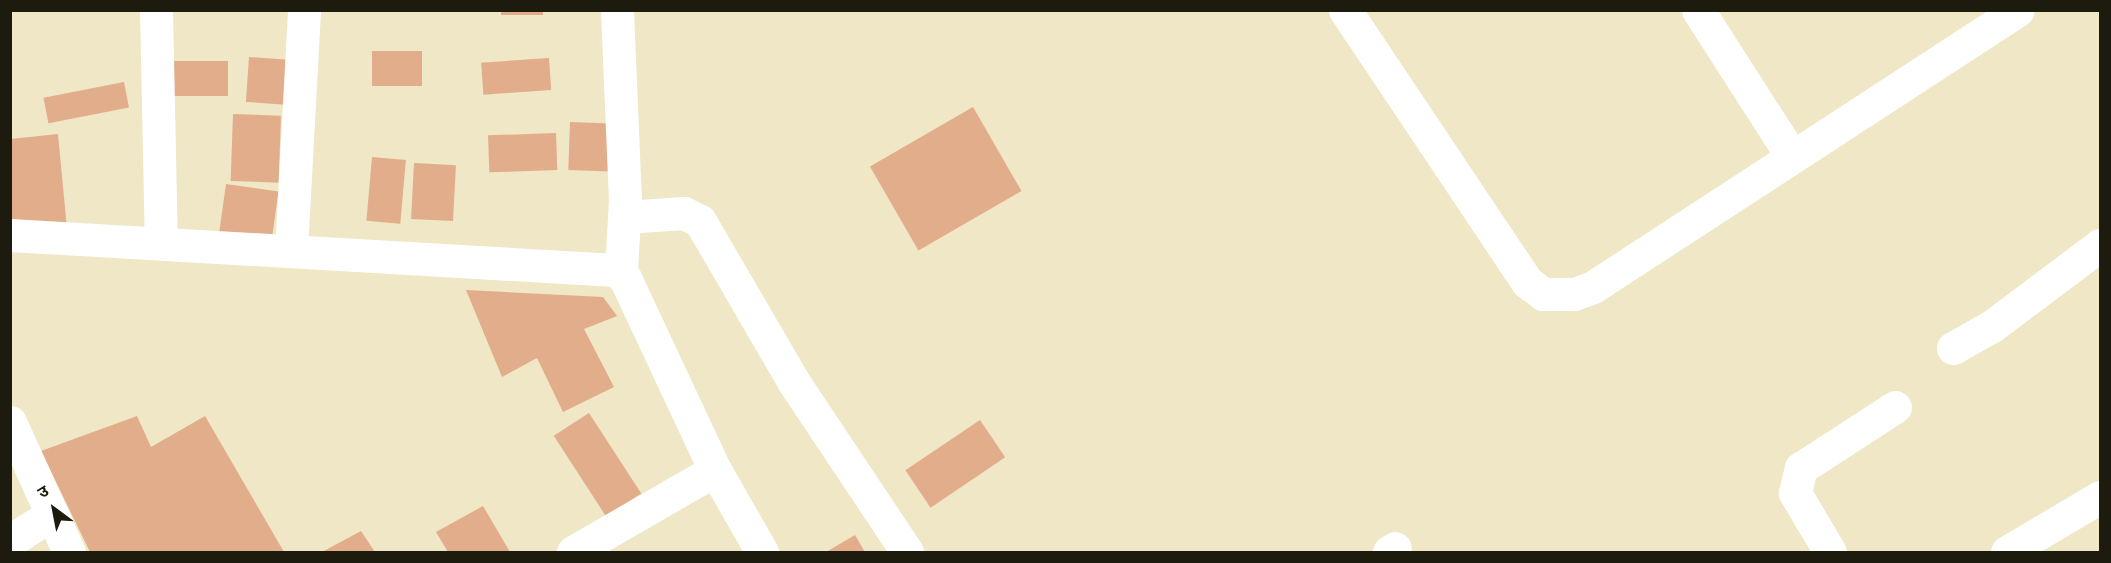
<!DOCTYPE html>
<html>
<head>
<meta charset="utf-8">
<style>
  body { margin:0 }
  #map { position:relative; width:2111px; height:563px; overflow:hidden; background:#efe7c5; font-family:Georgia,"Noto Sans Devanagari",serif }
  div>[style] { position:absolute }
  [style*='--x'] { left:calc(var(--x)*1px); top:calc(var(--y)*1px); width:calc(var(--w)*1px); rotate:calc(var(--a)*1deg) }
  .building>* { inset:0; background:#e2ad8b; transform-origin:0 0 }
  .minor>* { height:33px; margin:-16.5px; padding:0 16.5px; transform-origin:16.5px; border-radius:16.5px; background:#fff }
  span { translate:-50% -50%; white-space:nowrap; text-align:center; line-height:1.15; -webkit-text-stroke:4.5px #fff; paint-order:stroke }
  .frame { position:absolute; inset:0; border:12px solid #1d1b0e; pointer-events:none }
  .north { position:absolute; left:24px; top:479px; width:60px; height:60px; -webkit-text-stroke:4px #fff; paint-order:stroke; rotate:328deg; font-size:16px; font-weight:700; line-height:24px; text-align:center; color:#1d1b0e }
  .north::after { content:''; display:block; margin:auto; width:21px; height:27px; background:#1d1b0e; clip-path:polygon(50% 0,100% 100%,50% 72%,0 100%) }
</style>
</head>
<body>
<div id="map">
  <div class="building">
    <div style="left:501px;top:10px;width:42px;height:5px"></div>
    <div style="left:372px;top:51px;width:50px;height:35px"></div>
    <div style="left:249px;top:57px;width:47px;height:45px;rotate:4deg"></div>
    <div style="left:549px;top:58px;width:32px;height:68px;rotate:86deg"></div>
    <div style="left:173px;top:61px;width:55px;height:35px"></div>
    <div style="left:124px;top:82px;width:26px;height:82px;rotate:79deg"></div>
    <div style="left:973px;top:107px;width:97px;height:119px;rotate:60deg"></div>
    <div style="left:233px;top:114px;width:48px;height:67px;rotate:2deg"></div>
    <div style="left:570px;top:122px;width:48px;height:48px;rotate:2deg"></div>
    <div style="left:556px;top:133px;width:37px;height:68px;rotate:88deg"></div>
    <div style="clip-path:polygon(58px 134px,67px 229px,10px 227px,10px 139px)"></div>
    <div style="left:372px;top:157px;width:34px;height:64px;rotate:5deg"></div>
    <div style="left:414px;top:163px;width:42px;height:56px;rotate:3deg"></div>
    <div style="left:226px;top:184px;width:53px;height:53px;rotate:8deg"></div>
    <div style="clip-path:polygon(466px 290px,603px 297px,617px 316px,584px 329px,614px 387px,563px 412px,537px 358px,502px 377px)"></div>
    <div style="left:589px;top:413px;width:96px;height:42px;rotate:57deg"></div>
    <div style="clip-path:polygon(137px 416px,151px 447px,205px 416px,284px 552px,90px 552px,41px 451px)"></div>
    <div style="left:980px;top:420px;width:45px;height:90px;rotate:56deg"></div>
    <div style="clip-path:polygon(483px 506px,510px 552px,448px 552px,436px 532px)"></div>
    <div style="clip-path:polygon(361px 531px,375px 552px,322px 552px)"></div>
    <div style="clip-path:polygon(855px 535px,865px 552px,826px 552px)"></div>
  </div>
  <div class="minor">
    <div style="--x:156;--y:10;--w:233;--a:88.8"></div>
    <div style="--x:617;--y:10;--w:188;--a:87.6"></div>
    <div style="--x:625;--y:198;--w:75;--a:93.1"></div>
    <div style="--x:1345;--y:10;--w:327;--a:56.2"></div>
    <div style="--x:1527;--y:282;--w:20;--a:37"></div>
    <div style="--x:1543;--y:294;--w:31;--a:0"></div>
    <div style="--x:1574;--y:294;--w:20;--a:-20"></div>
    <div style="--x:1593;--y:287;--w:507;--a:-33.09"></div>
    <div style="--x:1698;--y:10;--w:172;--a:57.3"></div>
    <div style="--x:625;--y:217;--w:59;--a:-3.9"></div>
    <div style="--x:684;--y:213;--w:18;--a:27"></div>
    <div style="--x:700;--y:221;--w:185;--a:59.8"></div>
    <div style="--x:793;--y:381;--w:206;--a:56.3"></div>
    <div style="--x:10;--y:235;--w:606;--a:3.31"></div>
    <div style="--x:615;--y:270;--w:13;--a:39"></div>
    <div style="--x:625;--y:278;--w:212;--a:64.9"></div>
    <div style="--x:715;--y:470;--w:95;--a:60.2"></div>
    <div style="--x:291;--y:251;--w:241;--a:-86.9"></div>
    <div style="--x:1953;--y:348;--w:45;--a:-29.4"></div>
    <div style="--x:1992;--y:326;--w:135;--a:-36.9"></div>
    <div style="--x:10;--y:422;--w:143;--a:65.6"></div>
    <div style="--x:10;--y:541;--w:50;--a:-32.7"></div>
    <div style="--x:573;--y:552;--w:164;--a:-30"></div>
    <div style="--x:1389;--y:552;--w:7;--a:-34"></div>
    <div style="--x:1830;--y:552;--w:69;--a:-120.7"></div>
    <div style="--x:1795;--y:493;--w:26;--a:-77"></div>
    <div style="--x:1801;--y:468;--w:112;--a:-33"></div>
    <div style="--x:2007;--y:552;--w:108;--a:-30.6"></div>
  </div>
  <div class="frame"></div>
  <div class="north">उ</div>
</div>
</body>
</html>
